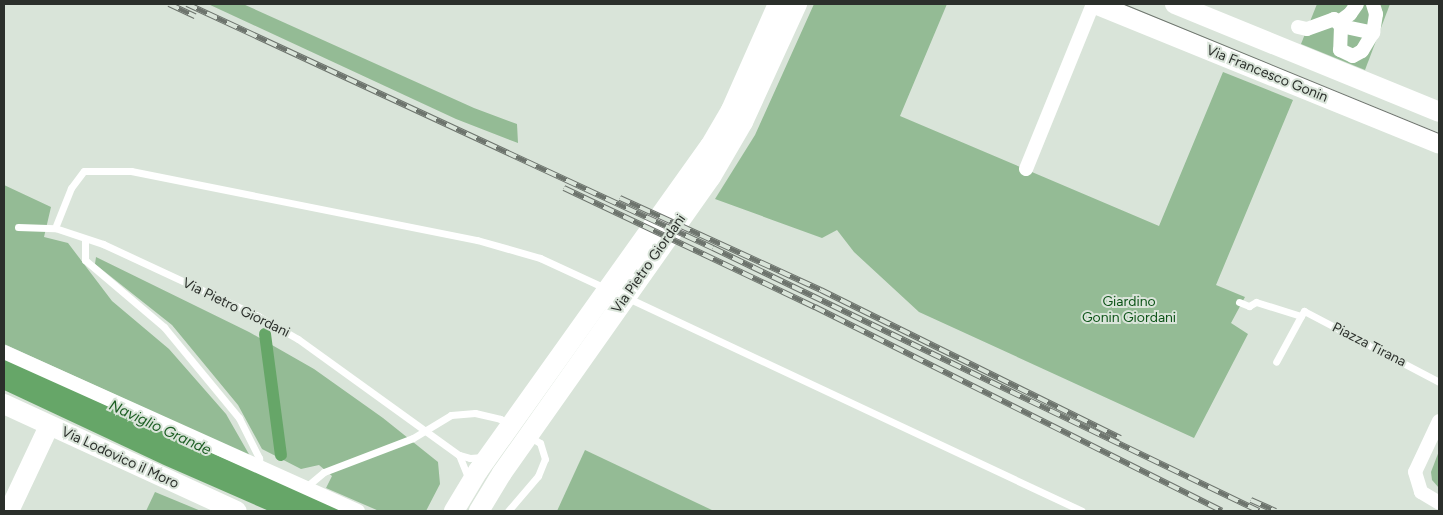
<!DOCTYPE html>
<html>
<head>
<meta charset="utf-8">
<style>
  body { margin:0 }
  #map { position:relative; width:1443px; height:515px; overflow:hidden; background:#d9e4d9; font-family:Figtree,sans-serif }
  div>[style] { position:absolute }
  [style*='--x'] { left:calc(var(--x)*1px); top:calc(var(--y)*1px); width:calc(var(--w)*1px); rotate:calc(var(--a)*1deg) }
  .green>* { inset:0; background:#94bb95 }
  .water>* { inset:0; background:#66a668 }
  .canal>* { height:12px; margin:-6px; padding:0 6px; transform-origin:6px; border-radius:6px; background:#66a668 }
  .lane>* { height:7px; margin:-3.5px; padding:0 3.5px; transform-origin:3.5px; border-radius:3.5px; background:#fff }
  .street>* { height:14px; margin:-7px; padding:0 7px; transform-origin:7px; border-radius:7px; background:#fff }
  .secondary>* { height:20px; margin:-10px; padding:0 10px; transform-origin:10px; border-radius:10px; background:#fff }
  .tram>* { height:1px; margin:-0.5px; padding:0 0.5px; transform-origin:0.5px; border-radius:0.5px; background:#6d746d }
  .rail>* { height:5.5px; margin-top:-2.75px; transform-origin:0; background:repeating-linear-gradient(90deg,#d9e4d9 0 11px,#6d746d 0 22px); box-sizing:border-box; border-block:1px solid #6d746d }
  span { translate:-50% -50%; white-space:nowrap; text-align:center; line-height:1.15; -webkit-text-stroke:4px #d9e4d9; paint-order:stroke }
  .street-label { font-size:14px; color:#2b2f2b }
  .park-label { font-size:14px; color:#0e5419 }
  .water-label { font-size:15px; color:#1c5e23; font-style:italic }
  .frame { position:absolute; inset:0; border:5px solid #2b2f2b; pointer-events:none }
</style>
</head>
<body>
<div id="map">
  <div class="green">
    <div style="clip-path:polygon(208px 4px,243px 4px,474px 108px,517px 124px,518px 143px,456px 119px)"></div>
    <div style="clip-path:polygon(814px 4px,947px 4px,900px 116px,1159px 226px,1223px 72px,1293px 100px,1216px 285px,1245px 297px,1231px 323px,1248px 334px,1194px 438px,919px 312px,854px 252px,837px 230px,822px 238px,715px 199px,755px 135px)"></div>
    <div style="clip-path:polygon(1317px 4px,1390px 4px,1365px 70px,1301px 44px)"></div>
    <div style="clip-path:polygon(4px 185px,51px 207px,44px 237px,68px 243px,112px 301px,169px 349px,226px 414px,250px 456px,4px 344px)"></div>
    <div style="clip-path:polygon(96px 257px,249px 332px,314px 369px,383px 418px,438px 462px,440px 484px,426px 511px,379px 511px,326px 488px,332px 476px,319px 465px,301px 469px,262px 449px,238px 405px,172px 325px,95px 264px)"></div>
    <div style="clip-path:polygon(585px 450px,714px 511px,557px 511px)"></div>
    <div style="clip-path:polygon(1439px 451px,1439px 488px,1432px 480px,1431px 472px)"></div>
    <div style="clip-path:polygon(155px 492px,201px 511px,146px 511px)"></div>
  </div>
  <div class="water">
    <div style="clip-path:polygon(4px 358px,184px 441px,347px 511px,269px 511px,164px 465px,4px 390px)"></div>
  </div>
  <div class="canal">
    <div style="--x:265;--y:334;--w:122;--a:82.5"></div>
  </div>
  <div class="lane">
    <div style="--x:18;--y:227;--w:37;--a:2"></div>
    <div style="--x:55;--y:228;--w:51;--a:18.4"></div>
    <div style="--x:103;--y:244;--w:171;--a:24.9"></div>
    <div style="--x:258;--y:316;--w:46;--a:29.9"></div>
    <div style="--x:298;--y:339;--w:198;--a:35.8"></div>
    <div style="--x:459;--y:455;--w:11;--a:15"></div>
    <div style="--x:470;--y:458;--w:13;--a:-4"></div>
    <div style="--x:55;--y:228;--w:43;--a:-68.2"></div>
    <div style="--x:71;--y:188;--w:21;--a:-53"></div>
    <div style="--x:84;--y:171;--w:47;--a:0"></div>
    <div style="--x:131;--y:171;--w:353;--a:11.3"></div>
    <div style="--x:477;--y:240;--w:66;--a:15.9"></div>
    <div style="--x:540;--y:258;--w:74;--a:24.8"></div>
    <div style="--x:85;--y:239;--w:21;--a:90"></div>
    <div style="--x:85;--y:260;--w:104;--a:40.3"></div>
    <div style="--x:164;--y:327;--w:118;--a:50.5"></div>
    <div style="--x:239;--y:418;--w:45;--a:63.4"></div>
    <div style="--x:259;--y:458;--w:10;--a:84"></div>
    <div style="--x:628;--y:298;--w:501;--a:25.13"></div>
    <div style="--x:1239;--y:302;--w:11;--a:22"></div>
    <div style="--x:1249;--y:306;--w:8;--a:-30"></div>
    <div style="--x:1256;--y:302;--w:47;--a:17.3"></div>
    <div style="--x:1301;--y:316;--w:52;--a:118.5"></div>
    <div style="--x:1301;--y:316;--w:6;--a:-59"></div>
    <div style="--x:1304;--y:311;--w:153;--a:27.7"></div>
    <div style="--x:459;--y:455;--w:24;--a:68"></div>
    <div style="--x:306;--y:487;--w:23;--a:-40"></div>
    <div style="--x:324;--y:472;--w:95;--a:-20.9"></div>
    <div style="--x:413;--y:438;--w:44;--a:-31.2"></div>
    <div style="--x:451;--y:415;--w:24;--a:-5"></div>
    <div style="--x:475;--y:413;--w:26;--a:13"></div>
    <div style="--x:500;--y:419;--w:12;--a:31"></div>
    <div style="--x:508;--y:511;--w:46;--a:-49.4"></div>
    <div style="--x:538;--y:476;--w:18;--a:-68"></div>
    <div style="--x:545;--y:459;--w:17;--a:-107"></div>
    <div style="--x:540;--y:443;--w:12;--a:-149"></div>
  </div>
  <div class="street">
    <div style="--x:1339;--y:22;--w:14;--a:-36"></div>
    <div style="--x:1350;--y:14;--w:12;--a:-55"></div>
    <div style="--x:1341;--y:26;--w:33;--a:12"></div>
    <div style="--x:1298;--y:27;--w:9;--a:13"></div>
    <div style="--x:1307;--y:29;--w:29;--a:-20"></div>
    <div style="--x:1334;--y:19;--w:10;--a:45"></div>
    <div style="--x:1341;--y:26;--w:24;--a:92"></div>
    <div style="--x:1340;--y:50;--w:14;--a:25"></div>
    <div style="--x:1353;--y:56;--w:10;--a:-29"></div>
    <div style="--x:1362;--y:51;--w:21;--a:-59"></div>
    <div style="--x:1373;--y:33;--w:19;--a:-81"></div>
    <div style="--x:1376;--y:14;--w:10;--a:-107"></div>
    <div style="--x:1026;--y:169;--w:178;--a:-67.9"></div>
    <div style="--x:4;--y:352;--w:388;--a:24.2"></div>
    <div style="--x:1439;--y:421;--w:56;--a:115.2"></div>
    <div style="--x:1415;--y:472;--w:21;--a:73"></div>
    <div style="--x:1421;--y:492;--w:21;--a:31"></div>
  </div>
  <div class="secondary">
    <div style="--x:1095;--y:4;--w:371;--a:22.1"></div>
    <div style="--x:1175;--y:4;--w:285;--a:22.2"></div>
    <div style="--x:4;--y:404;--w:256;--a:24.7"></div>
    <div style="--x:9;--y:511;--w:94;--a:-64.8"></div>
    <div style="--x:454;--y:511;--w:47;--a:-59"></div>
    <div style="--x:478;--y:471;--w:399;--a:-54.5"></div>
    <div style="--x:710;--y:146;--w:42;--a:-59.7"></div>
    <div style="--x:731;--y:110;--w:116;--a:-66.1"></div>
    <div style="--x:479;--y:511;--w:44;--a:-58.8"></div>
    <div style="--x:502;--y:473;--w:362;--a:-54.8"></div>
    <div style="--x:711;--y:177;--w:64;--a:-59.8"></div>
    <div style="--x:743;--y:122;--w:130;--a:-65.4"></div>
  </div>
  <div class="tram">
    <div style="--x:1124;--y:4;--w:340;--a:22.3"></div>
  </div>
  <div class="rail">
    <div style="--x:169;--y:4;--w:29;--a:25"></div>
    <div style="--x:187;--y:4;--w:580;--a:24.89"></div>
    <div style="--x:713;--y:248;--w:606;--a:25.72"></div>
    <div style="--x:564;--y:188;--w:278;--a:25.4"></div>
    <div style="--x:815;--y:307;--w:455;--a:26.6"></div>
    <div style="--x:620;--y:198;--w:221;--a:24.6"></div>
    <div style="--x:821;--y:290;--w:334;--a:26.3"></div>
    <div style="--x:1251;--y:500;--w:27;--a:24"></div>
  </div>
  <div class="street-label">
    <span style="left:1267px;top:74px;rotate:22deg">Via Francesco Gonin</span>
    <span style="left:649px;top:264px;rotate:-55deg">Via Pietro Giordani</span>
    <span style="left:236px;top:308px;rotate:26deg">Via Pietro Giordani</span>
    <span style="left:1369px;top:345px;rotate:27deg">Piazza Tirana</span>
    <span style="left:120px;top:458px;rotate:25deg">Via Lodovico il Moro</span>
  </div>
  <div class="park-label">
    <span style="left:1129px;top:310px">Giardino<br>Gonin Giordani</span>
  </div>
  <div class="water-label">
    <span style="left:160px;top:428px;rotate:25deg">Naviglio Grande</span>
  </div>
  <div class="frame"></div>
</div>
</body>
</html>
